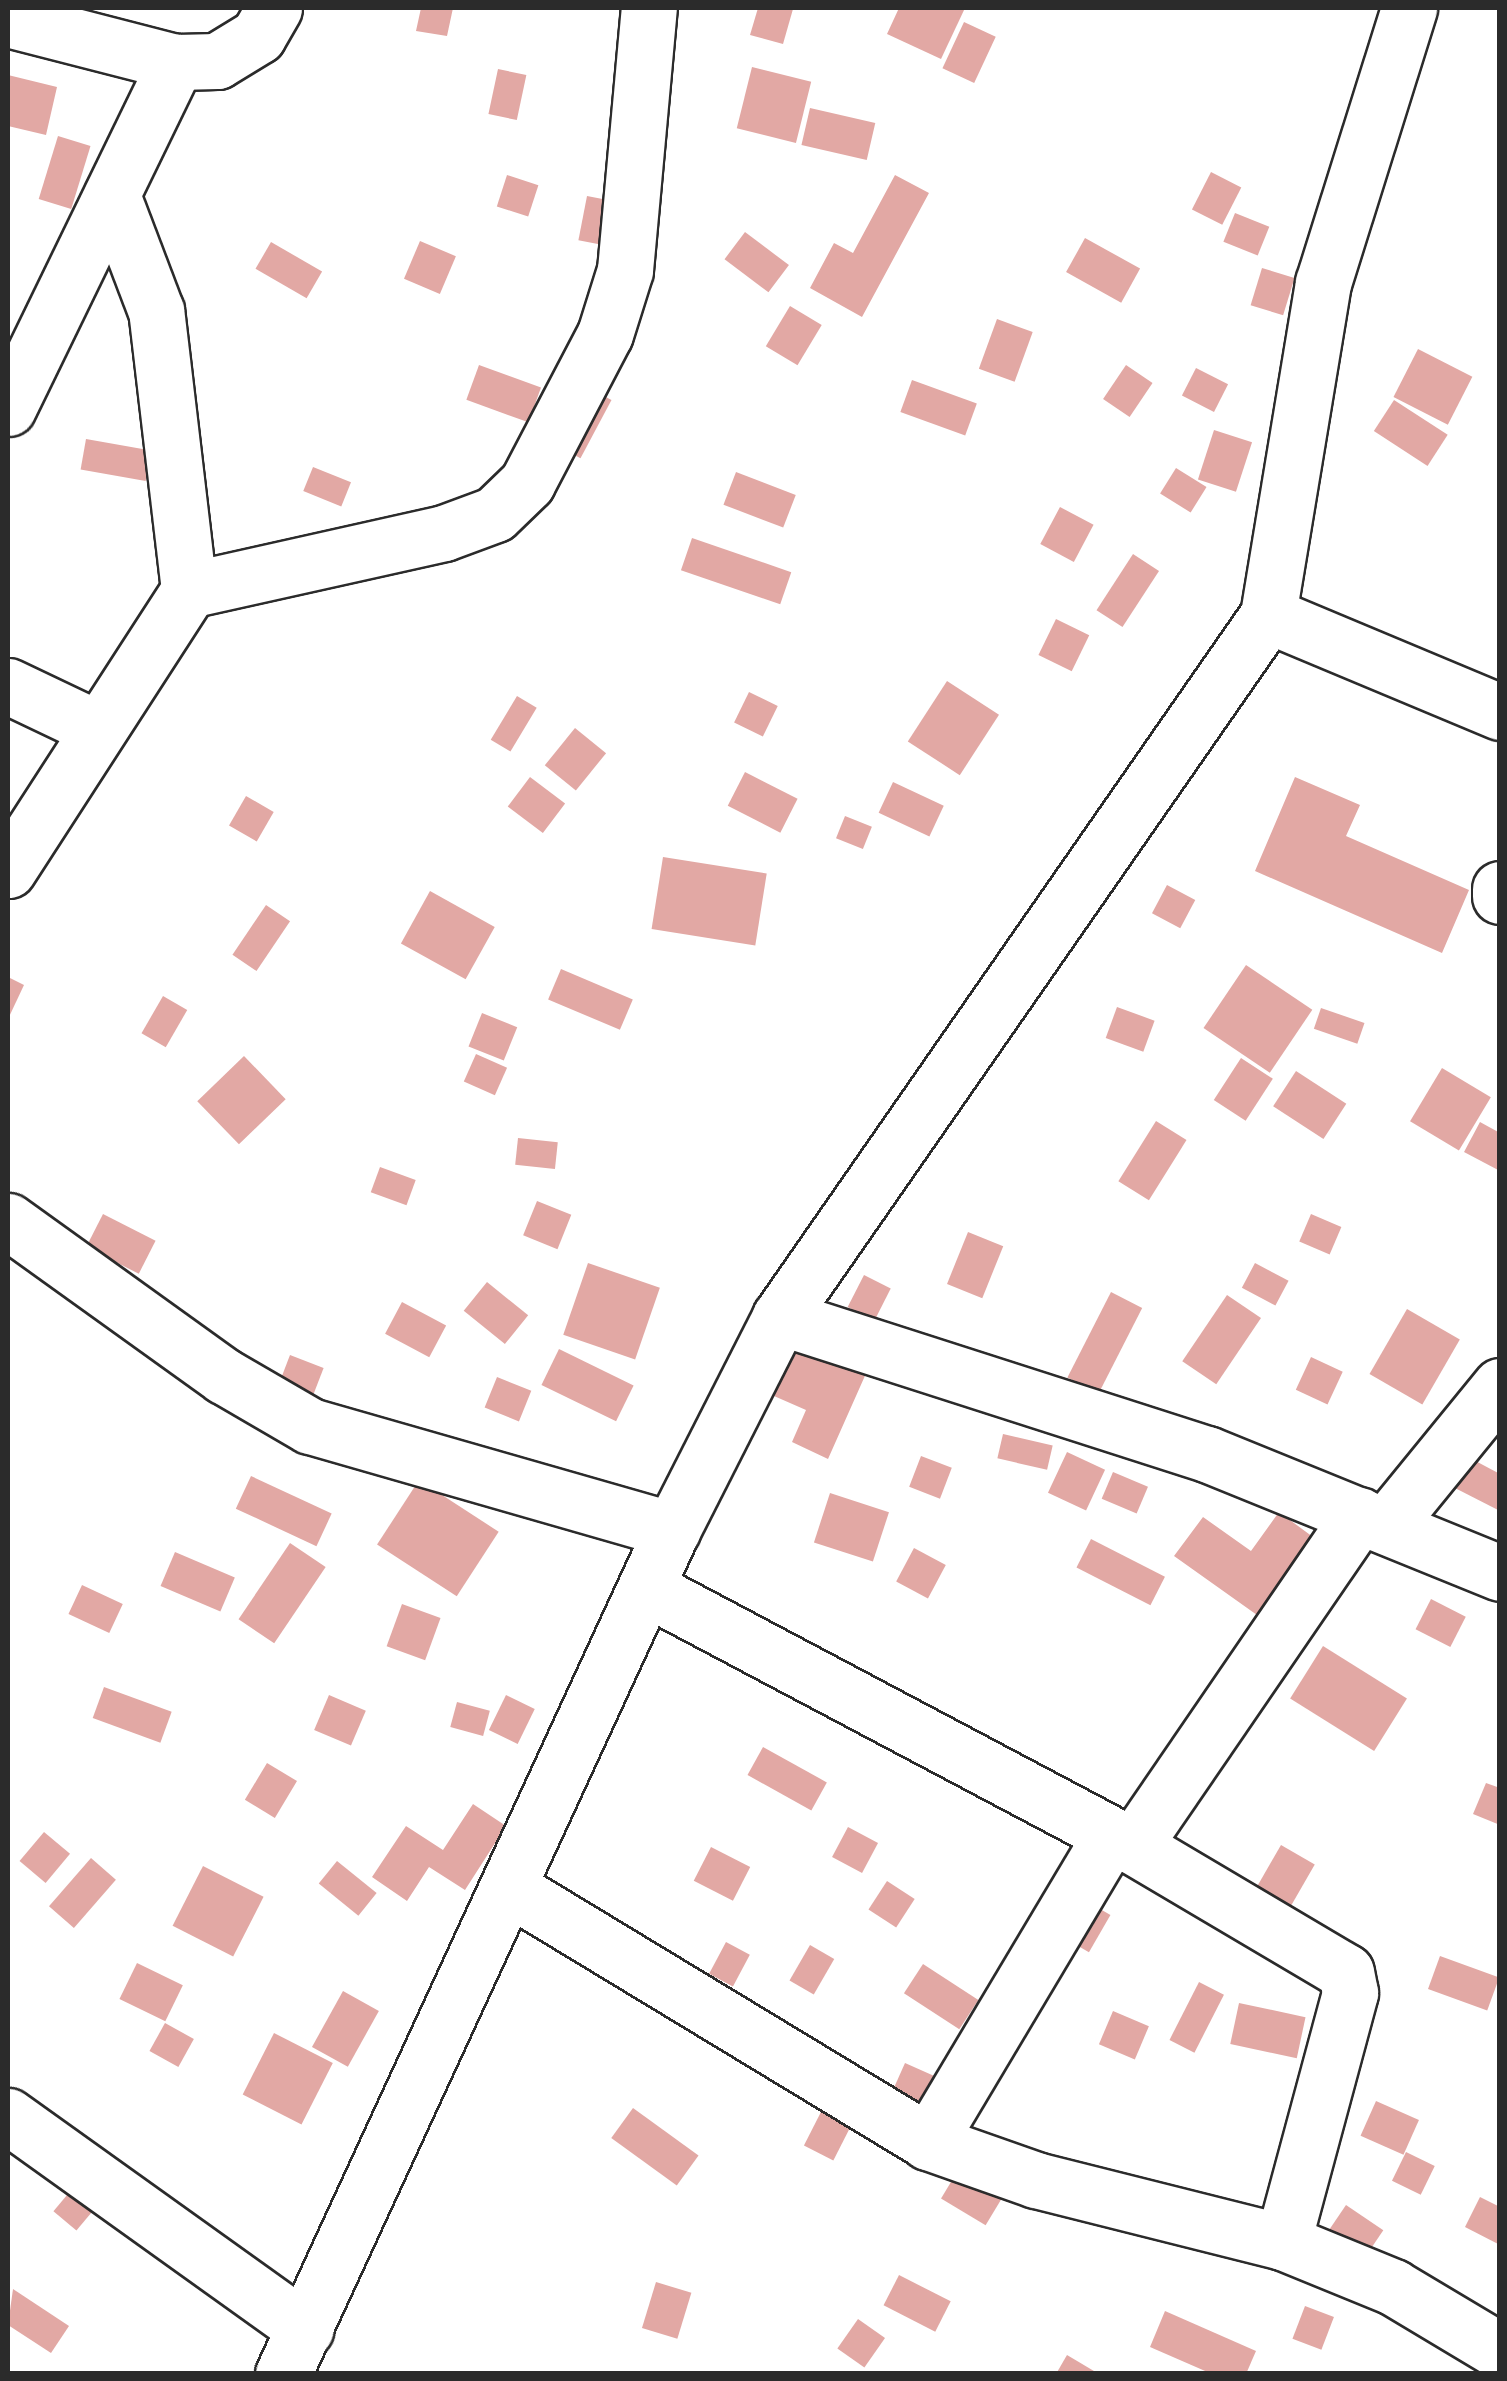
<!DOCTYPE html>
<html>
<head>
<meta charset="utf-8">
<style>
  body { margin:0 }
  #map { position:relative; width:1507px; height:2381px; overflow:hidden; background:#fff; font-family:Pangolin,sans-serif }
  div>[style] { position:absolute }
  [style*='--x'] { left:calc(var(--x)*1px); top:calc(var(--y)*1px); width:calc(var(--w)*1px); rotate:calc(var(--a)*1deg) }
  .building>* { inset:0; background:#e2a8a4; transform-origin:0 0 }
  .roads { filter:drop-shadow(2px 0 #2b2b2b) drop-shadow(-2px 0 #2b2b2b) drop-shadow(0 2px #2b2b2b) drop-shadow(0 -2px #2b2b2b) }
  .minor>* { height:55px; margin:-27.5px; padding:0 27.5px; transform-origin:27.5px; border-radius:27.5px; background:#fff }
  span { translate:-50% -50%; white-space:nowrap; text-align:center; line-height:1.15; -webkit-text-stroke:8px #fff; paint-order:stroke }
  .frame { position:absolute; inset:0; border:10px solid #2b2b2b; pointer-events:none }
</style>
</head>
<body>
<div id="map">
  <div class="building">
    <div style="clip-path:polygon(421px 8px,453px 8px,447px 36px,416px 31px)"></div>
    <div style="clip-path:polygon(758px 8px,793px 9px,783px 44px,750px 35px)"></div>
    <div style="clip-path:polygon(899px 8px,965px 8px,941px 59px,887px 34px)"></div>
    <div style="left:964px;top:22px;width:35px;height:51px;rotate:25deg"></div>
    <div style="left:752px;top:67px;width:61px;height:63px;rotate:14deg"></div>
    <div style="left:498px;top:69px;width:29px;height:46px;rotate:12deg"></div>
    <div style="clip-path:polygon(8px 75px,57px 87px,46px 135px,8px 126px)"></div>
    <div style="left:810px;top:108px;width:67px;height:38px;rotate:13deg"></div>
    <div style="left:58px;top:136px;width:34px;height:66px;rotate:17deg"></div>
    <div style="left:1211px;top:172px;width:34px;height:42px;rotate:27deg"></div>
    <div style="left:507px;top:175px;width:33px;height:33px;rotate:18deg"></div>
    <div style="clip-path:polygon(895px 175px,929px 193px,862px 317px,810px 288px,834px 243px,853px 253px)"></div>
    <div style="left:587px;top:196px;width:33px;height:45px;rotate:11deg"></div>
    <div style="left:1235px;top:213px;width:37px;height:31px;rotate:22deg"></div>
    <div style="left:745px;top:232px;width:55px;height:34px;rotate:37deg"></div>
    <div style="left:1085px;top:238px;width:63px;height:39px;rotate:29deg"></div>
    <div style="left:420px;top:241px;width:39px;height:41px;rotate:23deg"></div>
    <div style="left:271px;top:242px;width:59px;height:31px;rotate:30deg"></div>
    <div style="left:1262px;top:268px;width:34px;height:39px;rotate:17deg"></div>
    <div style="left:790px;top:306px;width:37px;height:47px;rotate:31deg"></div>
    <div style="left:997px;top:319px;width:38px;height:53px;rotate:20deg"></div>
    <div style="left:1418px;top:349px;width:61px;height:54px;rotate:27deg"></div>
    <div style="left:479px;top:365px;width:66px;height:37px;rotate:20deg"></div>
    <div style="left:1126px;top:365px;width:32px;height:41px;rotate:34deg"></div>
    <div style="left:1196px;top:368px;width:36px;height:31px;rotate:27deg"></div>
    <div style="left:912px;top:380px;width:69px;height:34px;rotate:20deg"></div>
    <div style="left:585px;top:386px;width:30px;height:66px;rotate:28deg"></div>
    <div style="left:1394px;top:400px;width:64px;height:37px;rotate:33deg"></div>
    <div style="left:1214px;top:430px;width:40px;height:52px;rotate:18deg"></div>
    <div style="left:86px;top:439px;width:66px;height:31px;rotate:10deg"></div>
    <div style="left:313px;top:467px;width:41px;height:26px;rotate:22deg"></div>
    <div style="left:1176px;top:468px;width:36px;height:30px;rotate:32deg"></div>
    <div style="left:736px;top:472px;width:64px;height:35px;rotate:21deg"></div>
    <div style="left:1060px;top:507px;width:38px;height:42px;rotate:28deg"></div>
    <div style="left:692px;top:538px;width:105px;height:34px;rotate:19deg"></div>
    <div style="left:1133px;top:554px;width:31px;height:67px;rotate:33deg"></div>
    <div style="left:1056px;top:619px;width:37px;height:40px;rotate:26deg"></div>
    <div style="left:947px;top:681px;width:62px;height:72px;rotate:33deg"></div>
    <div style="left:749px;top:692px;width:32px;height:34px;rotate:26deg"></div>
    <div style="left:517px;top:696px;width:23px;height:51px;rotate:31deg"></div>
    <div style="left:575px;top:728px;width:40px;height:48px;rotate:39deg"></div>
    <div style="left:745px;top:772px;width:59px;height:38px;rotate:27deg"></div>
    <div style="left:530px;top:777px;width:44px;height:37px;rotate:37deg"></div>
    <div style="clip-path:polygon(1295px 777px,1360px 805px,1346px 836px,1469px 890px,1442px 953px,1255px 871px)"></div>
    <div style="left:893px;top:782px;width:56px;height:34px;rotate:25deg"></div>
    <div style="left:246px;top:796px;width:32px;height:34px;rotate:30deg"></div>
    <div style="left:845px;top:816px;width:29px;height:24px;rotate:22deg"></div>
    <div style="left:663px;top:857px;width:105px;height:73px;rotate:9deg"></div>
    <div style="left:1167px;top:885px;width:32px;height:32px;rotate:28deg"></div>
    <div style="left:430px;top:891px;width:74px;height:60px;rotate:29deg"></div>
    <div style="left:266px;top:905px;width:29px;height:60px;rotate:34deg"></div>
    <div style="left:1246px;top:965px;width:80px;height:76px;rotate:34deg"></div>
    <div style="left:561px;top:969px;width:78px;height:33px;rotate:23deg"></div>
    <div style="clip-path:polygon(8px 977px,24px 985px,8px 1019px)"></div>
    <div style="left:163px;top:996px;width:28px;height:43px;rotate:30deg"></div>
    <div style="left:1117px;top:1007px;width:40px;height:33px;rotate:20deg"></div>
    <div style="left:1321px;top:1008px;width:46px;height:22px;rotate:19deg"></div>
    <div style="left:482px;top:1013px;width:38px;height:36px;rotate:22deg"></div>
    <div style="left:476px;top:1054px;width:34px;height:30px;rotate:24deg"></div>
    <div style="left:244px;top:1056px;width:60px;height:65px;rotate:46deg"></div>
    <div style="left:1241px;top:1058px;width:38px;height:50px;rotate:33deg"></div>
    <div style="left:1442px;top:1068px;width:57px;height:62px;rotate:31deg"></div>
    <div style="left:1296px;top:1071px;width:60px;height:42px;rotate:33deg"></div>
    <div style="left:1156px;top:1121px;width:36px;height:71px;rotate:32deg"></div>
    <div style="clip-path:polygon(1480px 1122px,1500px 1133px,1500px 1171px,1464px 1152px)"></div>
    <div style="left:518px;top:1138px;width:40px;height:27px;rotate:6deg"></div>
    <div style="left:380px;top:1167px;width:38px;height:27px;rotate:20deg"></div>
    <div style="left:537px;top:1201px;width:37px;height:37px;rotate:22deg"></div>
    <div style="left:103px;top:1214px;width:59px;height:37px;rotate:27deg"></div>
    <div style="left:1311px;top:1214px;width:33px;height:30px;rotate:23deg"></div>
    <div style="left:968px;top:1232px;width:38px;height:56px;rotate:22deg"></div>
    <div style="left:588px;top:1263px;width:76px;height:76px;rotate:19deg"></div>
    <div style="left:1255px;top:1263px;width:38px;height:28px;rotate:28deg"></div>
    <div style="left:864px;top:1275px;width:30px;height:36px;rotate:27deg"></div>
    <div style="left:487px;top:1282px;width:53px;height:37px;rotate:39deg"></div>
    <div style="left:1111px;top:1292px;width:35px;height:96px;rotate:27deg"></div>
    <div style="left:1227px;top:1295px;width:41px;height:80px;rotate:34deg"></div>
    <div style="left:402px;top:1302px;width:50px;height:36px;rotate:28deg"></div>
    <div style="left:1407px;top:1309px;width:61px;height:75px;rotate:30deg"></div>
    <div style="clip-path:polygon(782px 1330px,868px 1369px,828px 1459px,792px 1442px,806px 1410px,756px 1388px)"></div>
    <div style="left:559px;top:1349px;width:83px;height:40px;rotate:26deg"></div>
    <div style="left:290px;top:1355px;width:36px;height:39px;rotate:21deg"></div>
    <div style="left:1311px;top:1357px;width:35px;height:36px;rotate:25deg"></div>
    <div style="left:497px;top:1377px;width:37px;height:33px;rotate:22deg"></div>
    <div style="left:1003px;top:1434px;width:51px;height:25px;rotate:13deg"></div>
    <div style="left:1067px;top:1452px;width:42px;height:45px;rotate:25deg"></div>
    <div style="left:921px;top:1456px;width:33px;height:33px;rotate:21deg"></div>
    <div style="clip-path:polygon(1468px 1457px,1500px 1474px,1500px 1511px,1453px 1487px)"></div>
    <div style="left:1113px;top:1472px;width:38px;height:29px;rotate:23deg"></div>
    <div style="left:251px;top:1476px;width:89px;height:36px;rotate:25deg"></div>
    <div style="left:419px;top:1480px;width:95px;height:77px;rotate:33deg"></div>
    <div style="left:830px;top:1493px;width:62px;height:52px;rotate:18deg"></div>
    <div style="clip-path:polygon(1279px 1512px,1313px 1537px,1257px 1615px,1174px 1556px,1203px 1517px,1251px 1551px)"></div>
    <div style="left:1091px;top:1539px;width:83px;height:32px;rotate:27deg"></div>
    <div style="left:290px;top:1543px;width:43px;height:92px;rotate:34deg"></div>
    <div style="left:914px;top:1548px;width:36px;height:38px;rotate:28deg"></div>
    <div style="left:175px;top:1552px;width:65px;height:37px;rotate:23deg"></div>
    <div style="left:82px;top:1585px;width:45px;height:32px;rotate:25deg"></div>
    <div style="left:1431px;top:1599px;width:39px;height:34px;rotate:27deg"></div>
    <div style="left:402px;top:1604px;width:41px;height:45px;rotate:20deg"></div>
    <div style="left:1323px;top:1646px;width:99px;height:62px;rotate:32deg"></div>
    <div style="left:104px;top:1687px;width:72px;height:33px;rotate:20deg"></div>
    <div style="left:329px;top:1695px;width:40px;height:38px;rotate:23deg"></div>
    <div style="left:506px;top:1695px;width:32px;height:39px;rotate:26deg"></div>
    <div style="left:457px;top:1702px;width:34px;height:26px;rotate:15deg"></div>
    <div style="left:763px;top:1747px;width:73px;height:32px;rotate:29deg"></div>
    <div style="left:267px;top:1763px;width:35px;height:43px;rotate:31deg"></div>
    <div style="clip-path:polygon(1486px 1783px,1500px 1788px,1500px 1825px,1473px 1814px)"></div>
    <div style="clip-path:polygon(473px 1804px,506px 1826px,465px 1890px,429px 1867px,407px 1901px,372px 1877px,406px 1826px,443px 1850px)"></div>
    <div style="left:848px;top:1827px;width:34px;height:34px;rotate:28deg"></div>
    <div style="left:44px;top:1832px;width:34px;height:38px;rotate:40deg"></div>
    <div style="left:1281px;top:1845px;width:39px;height:55px;rotate:30deg"></div>
    <div style="left:711px;top:1847px;width:44px;height:38px;rotate:27deg"></div>
    <div style="left:91px;top:1858px;width:33px;height:64px;rotate:41deg"></div>
    <div style="left:337px;top:1861px;width:51px;height:29px;rotate:39deg"></div>
    <div style="left:203px;top:1866px;width:68px;height:67px;rotate:27deg"></div>
    <div style="left:887px;top:1881px;width:33px;height:34px;rotate:33deg"></div>
    <div style="left:1081px;top:1898px;width:34px;height:43px;rotate:30deg"></div>
    <div style="left:726px;top:1942px;width:27px;height:36px;rotate:28deg"></div>
    <div style="left:810px;top:1945px;width:28px;height:41px;rotate:30deg"></div>
    <div style="left:1440px;top:1956px;width:63px;height:35px;rotate:20deg"></div>
    <div style="left:137px;top:1963px;width:51px;height:40px;rotate:26deg"></div>
    <div style="left:923px;top:1964px;width:66px;height:35px;rotate:33deg"></div>
    <div style="left:1199px;top:1982px;width:28px;height:65px;rotate:27deg"></div>
    <div style="left:343px;top:1991px;width:41px;height:64px;rotate:29deg"></div>
    <div style="left:1239px;top:2003px;width:68px;height:42px;rotate:12deg"></div>
    <div style="left:1113px;top:2011px;width:39px;height:36px;rotate:23deg"></div>
    <div style="left:165px;top:2023px;width:33px;height:32px;rotate:29deg"></div>
    <div style="left:274px;top:2033px;width:66px;height:69px;rotate:27deg"></div>
    <div style="left:905px;top:2063px;width:32px;height:31px;rotate:24deg"></div>
    <div style="left:1376px;top:2101px;width:47px;height:38px;rotate:24deg"></div>
    <div style="left:633px;top:2108px;width:81px;height:37px;rotate:36deg"></div>
    <div style="left:823px;top:2108px;width:33px;height:42px;rotate:27deg"></div>
    <div style="left:1406px;top:2152px;width:32px;height:32px;rotate:26deg"></div>
    <div style="left:957px;top:2172px;width:52px;height:31px;rotate:31deg"></div>
    <div style="left:83px;top:2176px;width:30px;height:46px;rotate:40deg"></div>
    <div style="clip-path:polygon(1480px 2197px,1500px 2207px,1500px 2245px,1465px 2227px)"></div>
    <div style="left:1346px;top:2205px;width:45px;height:30px;rotate:34deg"></div>
    <div style="left:899px;top:2275px;width:58px;height:34px;rotate:27deg"></div>
    <div style="left:656px;top:2282px;width:37px;height:48px;rotate:17deg"></div>
    <div style="clip-path:polygon(13px 2289px,69px 2326px,51px 2353px,8px 2325px)"></div>
    <div style="left:1305px;top:2306px;width:31px;height:35px;rotate:21deg"></div>
    <div style="clip-path:polygon(1165px 2311px,1256px 2351px,1246px 2374px,1212px 2374px,1150px 2347px)"></div>
    <div style="left:858px;top:2319px;width:33px;height:36px;rotate:35deg"></div>
    <div style="clip-path:polygon(1067px 2355px,1099px 2374px,1056px 2374px)"></div>
  </div>
  <div class="roads">
    <div class="minor">
      <div style="--x:8;--y:19;--w:173;--a:14.4"></div>
      <div style="--x:176;--y:62;--w:41;--a:-1.4"></div>
      <div style="--x:217;--y:61;--w:48;--a:-31.4"></div>
      <div style="--x:258;--y:36;--w:32;--a:-60"></div>
      <div style="--x:8;--y:408;--w:385;--a:-64.1"></div>
      <div style="--x:189;--y:590;--w:261;--a:-12.6"></div>
      <div style="--x:444;--y:533;--w:54;--a:-20.4"></div>
      <div style="--x:495;--y:514;--w:45;--a:-44.1"></div>
      <div style="--x:527;--y:483;--w:168;--a:-62.4"></div>
      <div style="--x:605;--y:334;--w:67;--a:-72.6"></div>
      <div style="--x:625;--y:270;--w:263;--a:-84.8"></div>
      <div style="--x:1268;--y:615;--w:251;--a:22.7"></div>
      <div style="--x:8;--y:686;--w:100;--a:25.5"></div>
      <div style="--x:8;--y:870;--w:333;--a:-57.1"></div>
      <div style="--x:189;--y:590;--w:281;--a:-96.7"></div>
      <div style="--x:156;--y:311;--w:124;--a:-110.8"></div>
      <div style="--x:1500;--y:889;--w:7;--a:90"></div>
      <div style="--x:8;--y:1221;--w:266;--a:35.7"></div>
      <div style="--x:224;--y:1376;--w:99;--a:30.2"></div>
      <div style="--x:310;--y:1426;--w:377;--a:16"></div>
      <div style="--x:780;--y:1317;--w:448;--a:17.8"></div>
      <div style="--x:1207;--y:1454;--w:316;--a:22.1"></div>
      <div style="--x:1386;--y:1526;--w:181;--a:-50.8"></div>
      <div style="--x:648;--y:1589;--w:549;--a:27.92"></div>
      <div style="--x:1133;--y:1846;--w:247;--a:30.6"></div>
      <div style="--x:1346;--y:1972;--w:21;--a:79"></div>
      <div style="--x:1350;--y:1993;--w:258;--a:105.1"></div>
      <div style="--x:1133;--y:1846;--w:401;--a:-55.6"></div>
      <div style="--x:511;--y:1889;--w:488;--a:31.2"></div>
      <div style="--x:928;--y:2142;--w:114;--a:19.4"></div>
      <div style="--x:1036;--y:2180;--w:255;--a:14.1"></div>
      <div style="--x:1283;--y:2242;--w:119;--a:22.2"></div>
      <div style="--x:1393;--y:2287;--w:125;--a:30.9"></div>
      <div style="--x:8;--y:2116;--w:366;--a:35.6"></div>
      <div style="--x:928;--y:2142;--w:357;--a:-59.2"></div>
      <div style="--x:283;--y:2374;--w:929;--a:-65.26"></div>
      <div style="--x:672;--y:1530;--w:239;--a:-63.1"></div>
      <div style="--x:780;--y:1317;--w:855;--a:-55.19"></div>
      <div style="--x:1268;--y:615;--w:337;--a:-80.6"></div>
      <div style="--x:1323;--y:283;--w:288;--a:-72.6"></div>
    </div>
  </div>
  <div class="frame"></div>
</div>
</body>
</html>
